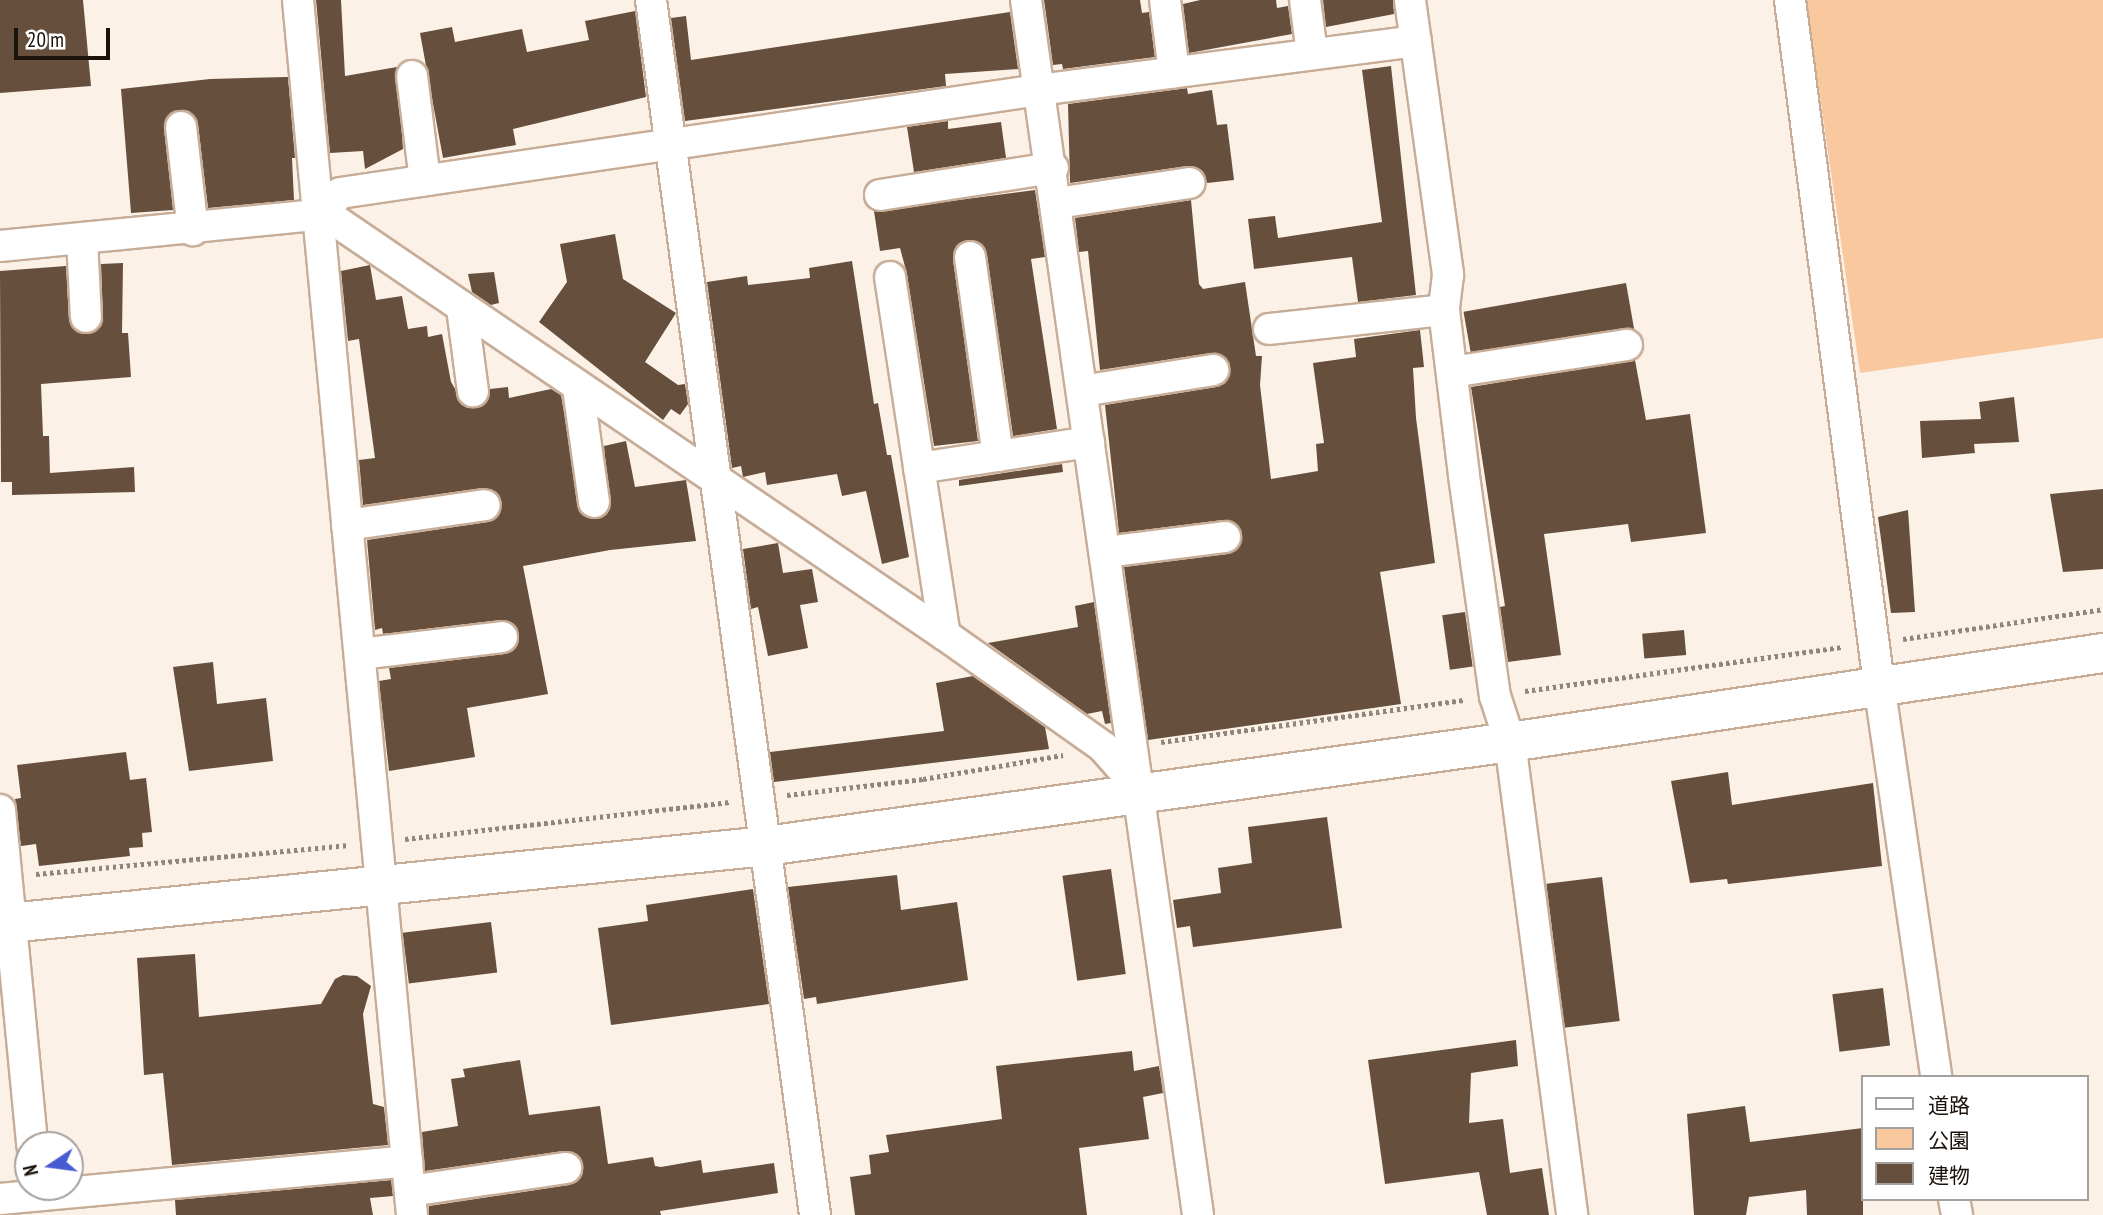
<!DOCTYPE html>
<html>
<head>
<meta charset="utf-8">
<style>
  body { margin:0 }
  #map { position:relative; width:2103px; height:1215px; overflow:hidden; background:#fcf1e7; font-family:"PT Sans Narrow","Noto Sans JP",sans-serif }
  div>[style] { position:absolute }
  [style*='--x'] { left:calc(var(--x)*1px); top:calc(var(--y)*1px); width:calc(var(--w)*1px); rotate:calc(var(--a)*1deg) }
  .green>* { inset:0; background:#f9c89e }
  .building>* { inset:0; background:#664f3c; transform-origin:0 0 }
  .path>* { height:4.5px; margin-top:-2.25px; transform-origin:0; background:repeating-linear-gradient(90deg,#90867d 0 3.5px,transparent 0 7px) }
  .roads { filter:drop-shadow(2px 0 #c7ad97) drop-shadow(-2px 0 #c7ad97) drop-shadow(0 2px #c7ad97) drop-shadow(0 -2px #c7ad97) }
  .street>* { height:30px; margin:-15px; padding:0 15px; transform-origin:15px; border-radius:15px; background:#fff }
  .secondary>* { height:38px; margin:-19px; padding:0 19px; transform-origin:19px; border-radius:19px; background:#fff }
  span { translate:-50% -50%; white-space:nowrap; text-align:center; line-height:1.15; -webkit-text-stroke:7px #fff; paint-order:stroke }
  .legend { position:absolute; left:1861px; top:1075px; width:228px; height:126px; box-sizing:border-box; background:#fff; border:2px solid #a4a09d; margin:0; padding:9px 12px; list-style:none; font-size:21px; color:#1b120a }
  .legend li { display:flex; align-items:center; gap:14px; height:35px }
  .legend b { width:35px; border:2px solid #a4a09d }
  .north { position:absolute; left:14px; top:1131px; width:70px; height:70px; box-sizing:border-box; background:#fff; border:2px solid #a4a09d; border-radius:50%; rotate:257deg; font-size:19px; font-weight:700; line-height:28px; text-align:center; color:#1b120a }
  .north::after { content:''; display:block; margin:auto; width:24px; height:32px; background:#475cd0; clip-path:polygon(50% 0,100% 100%,50% 72%,0 100%) }
  .scale { position:absolute; left:14px; top:28px; width:96px; height:32px; box-sizing:border-box; border:4px solid #1b120a; border-top:0; padding-left:9px; font-size:21px; line-height:24px; white-space:nowrap; color:#1b120a; -webkit-text-stroke:5px #fff; paint-order:stroke }
</style>
</head>
<body>
<div id="map">
  <div class="green">
    <div style="clip-path:polygon(1806px 0,2103px 0,2103px 338px,1860px 373px)"></div>
  </div>
  <div class="building">
    <div style="clip-path:polygon(0 0,83px 0,91px 86px,0 93px)"></div>
    <div style="clip-path:polygon(316px 0,341px 0,345px 76px,397px 67px,403px 149px,365px 169px,363px 151px,330px 153px)"></div>
    <div style="clip-path:polygon(1044px 0,1140px 0,1142px 13px,1149px 12px,1155px 57px,1063px 69px,1062px 64px,1053px 65px)"></div>
    <div style="clip-path:polygon(1200px 0,1276px 0,1277px 8px,1288px 6px,1292px 34px,1189px 53px,1183px 4px)"></div>
    <div style="clip-path:polygon(1323px 0,1393px 0,1394px 14px,1326px 27px)"></div>
    <div style="clip-path:polygon(635px 11px,646px 97px,513px 129px,516px 145px,443px 158px,420px 33px,452px 27px,455px 42px,522px 29px,527px 52px,589px 40px,585px 21px)"></div>
    <div style="clip-path:polygon(1010px 12px,1018px 69px,945px 74px,946px 86px,685px 121px,671px 18px,686px 16px,691px 60px)"></div>
    <div style="clip-path:polygon(1391px 66px,1416px 295px,1358px 302px,1352px 257px,1254px 269px,1248px 219px,1275px 216px,1278px 238px,1382px 222px,1362px 70px)"></div>
    <div style="clip-path:polygon(288px 77px,295px 158px,292px 158px,294px 200px,208px 208px,198px 124px,189px 111px,180px 110px,170px 113px,164px 128px,173px 210px,131px 213px,121px 89px,210px 79px)"></div>
    <div style="clip-path:polygon(1187px 88px,1188px 94px,1212px 90px,1217px 125px,1227px 124px,1234px 180px,1207px 183px,1203px 172px,1187px 166px,1070px 183px,1068px 104px)"></div>
    <div style="clip-path:polygon(948px 121px,948px 129px,1001px 122px,1006px 158px,914px 172px,907px 127px)"></div>
    <div style="clip-path:polygon(1035px 190px,1045px 257px,1031px 259px,1057px 429px,1013px 436px,987px 255px,983px 246px,968px 240px,959px 244px,953px 259px,978px 441px,934px 446px,907px 274px,900px 248px,880px 251px,874px 211px)"></div>
    <div style="clip-path:polygon(1191px 200px,1199px 284px,1203px 289px,1245px 282px,1256px 356px,1262px 356px,1260px 385px,1271px 479px,1318px 471px,1316px 444px,1324px 443px,1313px 363px,1356px 357px,1354px 339px,1420px 330px,1424px 367px,1413px 368px,1416px 418px,1435px 563px,1380px 572px,1401px 704px,1148px 740px,1124px 567px,1228px 554px,1236px 550px,1242px 536px,1238px 526px,1223px 520px,1119px 533px,1105px 405px,1216px 387px,1225px 383px,1230px 368px,1226px 358px,1211px 353px,1100px 370px,1088px 251px,1079px 252px,1075px 218px)"></div>
    <div style="clip-path:polygon(615px 234px,623px 279px,676px 313px,645px 362px,678px 385px,685px 384px,688px 404px,680px 415px,671px 409px,663px 420px,539px 322px,567px 282px,560px 244px)"></div>
    <div style="clip-path:polygon(852px 261px,874px 404px,878px 403px,887px 455px,891px 455px,909px 557px,882px 564px,866px 491px,842px 496px,837px 474px,767px 485px,765px 472px,743px 477px,741px 466px,732px 468px,707px 282px,747px 276px,748px 285px,810px 278px,809px 268px)"></div>
    <div style="clip-path:polygon(123px 263px,122px 333px,128px 333px,131px 377px,41px 384px,43px 436px,49px 436px,50px 473px,134px 467px,135px 492px,12px 495px,12px 482px,1px 482px,0 271px,66px 266px,69px 319px,77px 332px,88px 334px,101px 326px,103px 317px,101px 264px)"></div>
    <div style="clip-path:polygon(370px 265px,376px 300px,402px 296px,408px 329px,427px 326px,428px 337px,442px 334px,451px 382px,466px 407px,483px 405px,490px 389px,508px 387px,509px 398px,551px 389px,561px 395px,581px 513px,597px 519px,610px 509px,604px 446px,626px 441px,635px 487px,686px 480px,696px 541px,610px 550px,523px 566px,548px 694px,467px 708px,475px 757px,389px 771px,379px 681px,391px 679px,389px 668px,504px 654px,513px 651px,519px 636px,516px 626px,501px 620px,383px 634px,382px 628px,375px 630px,367px 540px,488px 522px,496px 518px,502px 503px,498px 494px,482px 488px,363px 505px,359px 460px,375px 458px,359px 339px,348px 341px,341px 271px)"></div>
    <div style="clip-path:polygon(494px 272px,499px 303px,491px 305px,472px 292px,468px 274px)"></div>
    <div style="left:1626px;top:283px;width:47px;height:165px;rotate:80deg"></div>
    <div style="clip-path:polygon(1635px 360px,1646px 420px,1690px 414px,1706px 533px,1631px 542px,1628px 524px,1544px 534px,1561px 655px,1508px 662px,1500px 607px,1505px 606px,1471px 387px)"></div>
    <div style="clip-path:polygon(2014px 397px,2019px 442px,1974px 444px,1975px 453px,1922px 458px,1920px 421px,1981px 419px,1979px 402px)"></div>
    <div style="clip-path:polygon(1062px 464px,1063px 472px,959px 486px,959px 480px)"></div>
    <div style="clip-path:polygon(2103px 489px,2103px 569px,2063px 572px,2050px 494px)"></div>
    <div style="clip-path:polygon(1908px 510px,1915px 612px,1891px 613px,1878px 517px)"></div>
    <div style="clip-path:polygon(778px 543px,783px 573px,812px 569px,818px 602px,800px 605px,808px 648px,768px 656px,758px 607px,751px 609px,743px 549px)"></div>
    <div style="clip-path:polygon(1094px 602px,1111px 723px,1105px 724px,1102px 711px,1087px 714px,988px 643px,1078px 627px,1075px 606px)"></div>
    <div style="left:1465px;top:612px;width:55px;height:23px;rotate:82deg"></div>
    <div style="left:1684px;top:630px;width:25px;height:42px;rotate:85deg"></div>
    <div style="clip-path:polygon(213px 662px,217px 704px,266px 698px,273px 761px,189px 771px,173px 667px)"></div>
    <div style="clip-path:polygon(973px 676px,1045px 727px,1049px 749px,774px 782px,770px 752px,944px 731px,936px 683px)"></div>
    <div style="clip-path:polygon(126px 752px,130px 780px,146px 778px,152px 832px,142px 833px,143px 847px,129px 848px,130px 856px,39px 866px,36px 844px,21px 846px,15px 799px,21px 798px,17px 765px)"></div>
    <div style="clip-path:polygon(1728px 772px,1732px 805px,1873px 783px,1882px 866px,1728px 884px,1727px 879px,1690px 883px,1671px 781px)"></div>
    <div style="clip-path:polygon(1327px 817px,1342px 928px,1193px 947px,1190px 926px,1177px 928px,1173px 900px,1221px 893px,1218px 868px,1252px 863px,1248px 827px)"></div>
    <div style="left:1111px;top:869px;width:106px;height:49px;rotate:82deg"></div>
    <div style="clip-path:polygon(897px 875px,901px 910px,957px 902px,968px 980px,817px 1004px,816px 997px,804px 999px,788px 887px)"></div>
    <div style="left:1602px;top:877px;width:145px;height:56px;rotate:83deg"></div>
    <div style="clip-path:polygon(753px 889px,769px 1004px,611px 1025px,598px 928px,648px 921px,646px 905px)"></div>
    <div style="left:491px;top:922px;width:51px;height:89px;rotate:83deg"></div>
    <div style="clip-path:polygon(195px 954px,199px 1017px,321px 1004px,335px 979px,343px 975px,357px 976px,371px 986px,363px 1014px,373px 1104px,384px 1107px,388px 1145px,172px 1165px,163px 1073px,144px 1075px,137px 958px)"></div>
    <div style="left:1883px;top:988px;width:58px;height:51px;rotate:83deg"></div>
    <div style="clip-path:polygon(1516px 1040px,1518px 1066px,1471px 1073px,1469px 1123px,1503px 1119px,1510px 1173px,1542px 1168px,1549px 1215px,1487px 1215px,1479px 1172px,1385px 1184px,1368px 1060px)"></div>
    <div style="clip-path:polygon(1132px 1051px,1134px 1071px,1159px 1066px,1163px 1093px,1143px 1097px,1149px 1139px,1079px 1148px,1087px 1215px,855px 1215px,850px 1177px,871px 1174px,869px 1155px,889px 1152px,886px 1135px,1002px 1119px,996px 1066px)"></div>
    <div style="clip-path:polygon(520px 1060px,529px 1115px,600px 1106px,608px 1164px,653px 1157px,655px 1166px,661px 1167px,701px 1160px,703px 1173px,774px 1163px,778px 1193px,660px 1211px,661px 1215px,429px 1215px,429px 1206px,569px 1185px,582px 1175px,580px 1158px,564px 1151px,425px 1171px,422px 1132px,458px 1126px,451px 1079px,465px 1077px,463px 1069px)"></div>
    <div style="clip-path:polygon(1745px 1106px,1750px 1142px,1863px 1128px,1863px 1215px,1807px 1215px,1806px 1190px,1749px 1197px,1746px 1215px,1694px 1215px,1687px 1114px)"></div>
    <div style="clip-path:polygon(391px 1180px,393px 1196px,370px 1198px,373px 1215px,176px 1215px,175px 1200px)"></div>
  </div>
  <div class="path">
    <div style="--x:1903;--y:639;--w:202;--a:-8.5"></div>
    <div style="--x:1525;--y:691;--w:321;--a:-7.9"></div>
    <div style="--x:1161;--y:742;--w:307;--a:-7.9"></div>
    <div style="--x:787;--y:795;--w:137;--a:-6.7"></div>
    <div style="--x:923;--y:779;--w:142;--a:-9.7"></div>
    <div style="--x:405;--y:839;--w:327;--a:-6.5"></div>
    <div style="--x:36;--y:874;--w:312;--a:-5.3"></div>
  </div>
  <div class="roads">
    <div class="street">
      <div style="--x:298;--y:0;--w:1220;--a:84.64"></div>
      <div style="--x:651;--y:0;--w:1226;--a:82.31"></div>
      <div style="--x:1026;--y:0;--w:1227;--a:81.94"></div>
      <div style="--x:1165;--y:0;--w:73;--a:82.9"></div>
      <div style="--x:1305;--y:0;--w:53;--a:82.5"></div>
      <div style="--x:1410;--y:0;--w:278;--a:82.1"></div>
      <div style="--x:1448;--y:275;--w:35;--a:97"></div>
      <div style="--x:1444;--y:310;--w:167;--a:83.1"></div>
      <div style="--x:1464;--y:476;--w:222;--a:82"></div>
      <div style="--x:1495;--y:696;--w:48;--a:71.9"></div>
      <div style="--x:1510;--y:742;--w:477;--a:82.5"></div>
      <div style="--x:1790;--y:0;--w:690;--a:82.59"></div>
      <div style="--x:1879;--y:684;--w:397;--a:81.7"></div>
      <div style="--x:412;--y:76;--w:105;--a:82.9"></div>
      <div style="--x:181;--y:127;--w:104;--a:83.4"></div>
      <div style="--x:880;--y:195;--w:175;--a:-8.9"></div>
      <div style="--x:1057;--y:203;--w:134;--a:-8.6"></div>
      <div style="--x:319;--y:215;--w:30;--a:-46"></div>
      <div style="--x:340;--y:193;--w:707;--a:-8.38"></div>
      <div style="--x:1039;--y:90;--w:380;--a:-7.4"></div>
      <div style="--x:82;--y:239;--w:78;--a:87.1"></div>
      <div style="--x:0;--y:246;--w:321;--a:-5.6"></div>
      <div style="--x:319;--y:215;--w:15;--a:16"></div>
      <div style="--x:333;--y:219;--w:740;--a:34.21"></div>
      <div style="--x:945;--y:635;--w:194;--a:35.3"></div>
      <div style="--x:1103;--y:747;--w:57;--a:48.5"></div>
      <div style="--x:970;--y:257;--w:201;--a:82"></div>
      <div style="--x:890;--y:277;--w:362;--a:81.3"></div>
      <div style="--x:462;--y:308;--w:84;--a:82.5"></div>
      <div style="--x:1269;--y:329;--w:176;--a:-6.2"></div>
      <div style="--x:1452;--y:372;--w:177;--a:-8.8"></div>
      <div style="--x:578;--y:388;--w:115;--a:82"></div>
      <div style="--x:1082;--y:391;--w:133;--a:-9.1"></div>
      <div style="--x:919;--y:468;--w:172;--a:-8.7"></div>
      <div style="--x:347;--y:525;--w:139;--a:-8.2"></div>
      <div style="--x:1106;--y:552;--w:120;--a:-7.2"></div>
      <div style="--x:360;--y:654;--w:143;--a:-6.8"></div>
      <div style="--x:0;--y:810;--w:337;--a:84.5"></div>
      <div style="--x:410;--y:1191;--w:158;--a:-8.4"></div>
      <div style="--x:0;--y:1199;--w:409;--a:-5.3"></div>
      <div style="--x:1954;--y:1199;--w:16;--a:79"></div>
    </div>
    <div class="secondary">
      <div style="--x:0;--y:924;--w:770;--a:-5.81"></div>
      <div style="--x:766;--y:846;--w:751;--a:-7.96"></div>
      <div style="--x:1510;--y:742;--w:600;--a:-8.54"></div>
    </div>
  </div>
  <ul class="legend">
  <li><b style="height:9px;background:#fff"></b>道路</li>
  <li><b style="height:19px;background:#f9c89e"></b>公園</li>
  <li><b style="height:19px;background:#664f3c"></b>建物</li>
  </ul>
  <div class="north">N</div>
  <div class="scale">20 m</div>
</div>
</body>
</html>
